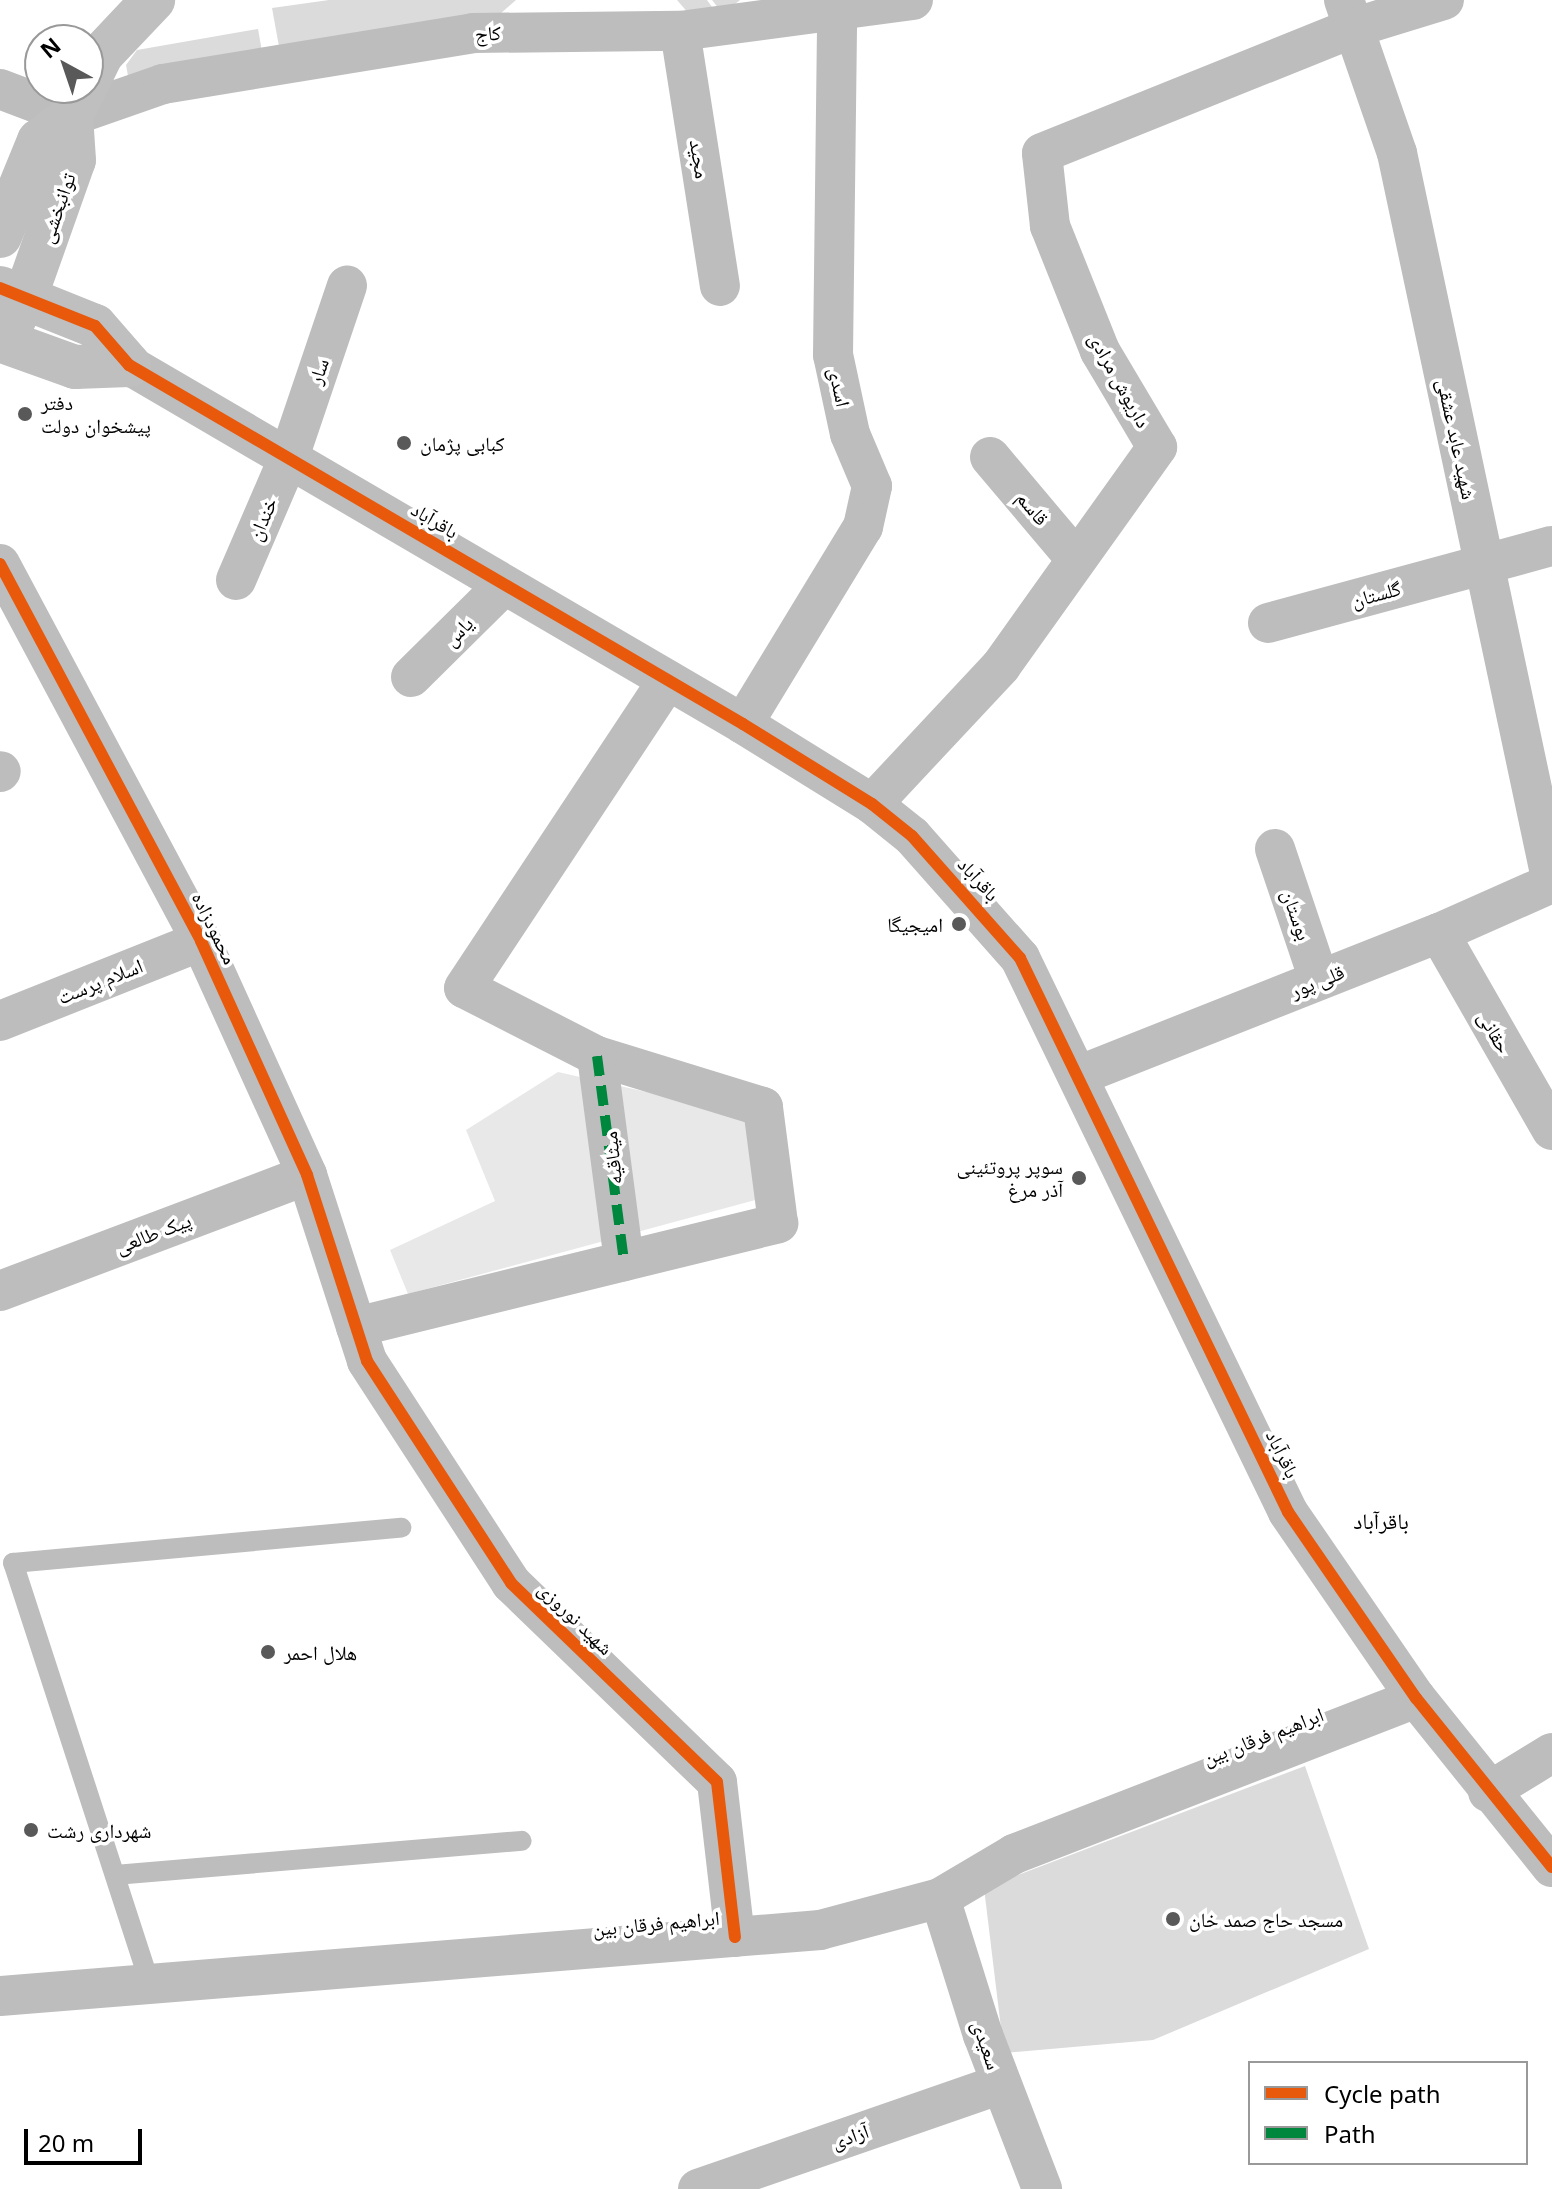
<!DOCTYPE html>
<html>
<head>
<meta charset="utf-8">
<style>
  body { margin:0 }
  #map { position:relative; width:1552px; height:2189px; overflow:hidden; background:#fff; font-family:"Noto Sans","Noto Naskh Arabic",sans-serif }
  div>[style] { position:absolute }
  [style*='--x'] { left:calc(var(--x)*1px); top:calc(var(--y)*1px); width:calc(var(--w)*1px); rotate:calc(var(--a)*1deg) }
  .green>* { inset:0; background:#e8e8e8 }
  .building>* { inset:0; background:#dbdbdb }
  .lane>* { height:20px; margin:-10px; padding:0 10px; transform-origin:10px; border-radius:10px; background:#bdbdbd }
  .street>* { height:40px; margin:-20px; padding:0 20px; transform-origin:20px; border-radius:20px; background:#bdbdbd }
  .secondary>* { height:44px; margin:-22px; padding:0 22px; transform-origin:22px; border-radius:22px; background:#bfbfbf }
  .quiet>* { height:10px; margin-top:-5px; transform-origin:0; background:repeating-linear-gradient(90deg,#00873e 0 20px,transparent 0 30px) }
  .cycleway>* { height:12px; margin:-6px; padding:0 6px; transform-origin:6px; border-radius:6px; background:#e8590c }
  .dots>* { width:22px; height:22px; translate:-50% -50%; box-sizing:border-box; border:4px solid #fff; border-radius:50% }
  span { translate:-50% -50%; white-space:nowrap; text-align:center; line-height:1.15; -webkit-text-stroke:7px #fff; paint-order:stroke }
  .street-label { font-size:20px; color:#000 }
  .poi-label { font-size:20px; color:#000 }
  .left { translate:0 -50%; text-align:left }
  .right { translate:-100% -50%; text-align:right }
  .neighbourhood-label { font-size:22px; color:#000 }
  .legend { position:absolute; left:1248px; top:2061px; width:280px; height:104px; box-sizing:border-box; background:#fff; border:2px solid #999; margin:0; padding:10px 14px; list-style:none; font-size:24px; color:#000 }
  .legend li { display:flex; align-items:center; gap:16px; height:40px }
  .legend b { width:40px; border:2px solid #999 }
  .north { position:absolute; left:24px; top:24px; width:80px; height:80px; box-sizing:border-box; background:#fff; border:2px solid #999; border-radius:50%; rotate:320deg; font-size:22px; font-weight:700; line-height:32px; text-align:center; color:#000 }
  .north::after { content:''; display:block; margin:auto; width:28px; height:36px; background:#595959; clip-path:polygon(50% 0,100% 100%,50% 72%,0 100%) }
  .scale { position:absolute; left:24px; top:2129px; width:118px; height:36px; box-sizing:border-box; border:4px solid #000; border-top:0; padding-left:10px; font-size:24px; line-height:28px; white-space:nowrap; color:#000; -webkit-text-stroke:6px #fff; paint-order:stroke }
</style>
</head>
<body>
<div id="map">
  <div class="green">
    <div style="clip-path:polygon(558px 1072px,744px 1114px,759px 1199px,408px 1294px,390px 1250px,495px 1201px,466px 1130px)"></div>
  </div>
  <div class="building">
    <div style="clip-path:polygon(329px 0,516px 0,485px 27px,280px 52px,272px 8px)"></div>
    <div style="clip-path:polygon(677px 0,707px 0,712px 7px,696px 22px)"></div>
    <div style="clip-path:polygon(712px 0,740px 0,723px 14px)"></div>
    <div style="clip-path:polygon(258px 29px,263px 57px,129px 81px,126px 65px,137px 50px)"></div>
    <div style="clip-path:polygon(1305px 1766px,1369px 1949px,1153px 2040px,1004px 2053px,984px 1888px)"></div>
  </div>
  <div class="lane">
    <div style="--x:115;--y:1875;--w:408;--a:-4.8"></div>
    <div style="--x:150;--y:1984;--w:443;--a:-108"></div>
    <div style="--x:13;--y:1563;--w:390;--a:-5.2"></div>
  </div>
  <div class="street">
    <div style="--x:1344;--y:0;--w:162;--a:70.9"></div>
    <div style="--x:1397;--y:153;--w:746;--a:78.01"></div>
    <div style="--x:680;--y:31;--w:258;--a:81.1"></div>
    <div style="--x:0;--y:89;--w:76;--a:20.8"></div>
    <div style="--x:71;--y:116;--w:97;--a:-19.2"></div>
    <div style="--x:163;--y:84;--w:314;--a:-9.3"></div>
    <div style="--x:473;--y:33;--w:207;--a:-0.6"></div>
    <div style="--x:680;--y:31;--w:235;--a:-7.6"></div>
    <div style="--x:129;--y:365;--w:711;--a:30.31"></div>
    <div style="--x:743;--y:724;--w:152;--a:31.8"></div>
    <div style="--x:872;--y:804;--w:51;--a:38.7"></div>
    <div style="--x:912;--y:836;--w:163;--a:48.5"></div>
    <div style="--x:1020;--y:958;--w:615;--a:64.18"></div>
    <div style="--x:1288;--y:1512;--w:226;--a:55.5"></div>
    <div style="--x:1416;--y:1698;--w:217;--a:51.2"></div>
    <div style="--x:990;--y:457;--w:133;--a:49.9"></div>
    <div style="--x:0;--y:564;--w:427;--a:61.9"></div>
    <div style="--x:201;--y:941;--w:257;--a:65.6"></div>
    <div style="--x:307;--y:1175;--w:195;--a:72.1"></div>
    <div style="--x:367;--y:1361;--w:265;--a:57"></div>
    <div style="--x:511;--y:1583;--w:286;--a:44"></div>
    <div style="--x:717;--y:1782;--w:156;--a:83.4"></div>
    <div style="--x:236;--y:580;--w:134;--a:-66.7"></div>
    <div style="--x:289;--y:457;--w:181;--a:-71.3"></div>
    <div style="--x:1268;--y:623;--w:294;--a:-15.2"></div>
    <div style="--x:411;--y:677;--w:131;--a:-44.7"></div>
    <div style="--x:743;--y:724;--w:231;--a:-58.7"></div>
    <div style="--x:863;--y:527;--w:42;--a:-77.6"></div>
    <div style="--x:872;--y:486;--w:56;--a:-112.9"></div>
    <div style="--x:850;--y:434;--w:81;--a:-102.1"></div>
    <div style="--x:833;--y:355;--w:344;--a:-89.3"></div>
    <div style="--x:0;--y:772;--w:1;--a:-45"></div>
    <div style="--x:872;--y:804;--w:189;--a:-46.9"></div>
    <div style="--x:1001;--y:666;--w:269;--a:-54.5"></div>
    <div style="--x:1157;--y:447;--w:112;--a:-120.7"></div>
    <div style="--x:1100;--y:351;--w:135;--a:-111.8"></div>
    <div style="--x:1050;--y:226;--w:73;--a:-96.3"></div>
    <div style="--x:1042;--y:153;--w:338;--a:-21.9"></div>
    <div style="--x:1356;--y:27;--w:92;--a:-17.1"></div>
    <div style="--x:1275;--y:849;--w:138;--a:71.4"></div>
    <div style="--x:1439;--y:933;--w:227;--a:60.2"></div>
    <div style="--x:0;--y:1021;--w:216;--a:-21.7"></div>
    <div style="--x:597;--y:1056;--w:207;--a:82.5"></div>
    <div style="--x:1080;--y:1075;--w:386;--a:-21.6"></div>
    <div style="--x:1439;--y:933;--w:124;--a:-23.9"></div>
    <div style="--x:0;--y:1291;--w:328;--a:-20.7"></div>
    <div style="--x:356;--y:1327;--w:435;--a:-13.8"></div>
    <div style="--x:778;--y:1223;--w:117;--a:-97.4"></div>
    <div style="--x:763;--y:1107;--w:174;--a:-162.9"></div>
    <div style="--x:597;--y:1056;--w:149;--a:-152.9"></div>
    <div style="--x:464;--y:988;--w:369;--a:-56.5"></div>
    <div style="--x:1488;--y:1792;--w:75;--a:-31.4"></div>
    <div style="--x:940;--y:1898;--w:144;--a:72.6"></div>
    <div style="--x:983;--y:2035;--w:165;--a:69"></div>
    <div style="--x:0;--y:1996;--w:823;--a:-4.6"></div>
    <div style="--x:820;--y:1930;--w:124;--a:-14.9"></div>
    <div style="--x:940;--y:1898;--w:86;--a:-30.7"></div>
    <div style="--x:1014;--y:1854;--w:431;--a:-21.2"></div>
    <div style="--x:698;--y:2189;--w:321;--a:-19.1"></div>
  </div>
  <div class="secondary">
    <div style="--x:88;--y:82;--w:30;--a:-64"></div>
    <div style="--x:101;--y:55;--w:76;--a:-46.6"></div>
    <div style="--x:0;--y:236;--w:103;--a:-67.7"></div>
    <div style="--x:39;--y:141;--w:41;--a:-38"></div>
    <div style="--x:71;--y:116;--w:31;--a:-63"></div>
    <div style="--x:0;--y:288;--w:102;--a:21.8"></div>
    <div style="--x:95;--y:326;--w:52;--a:48.9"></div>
    <div style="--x:0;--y:340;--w:80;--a:19.8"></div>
    <div style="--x:75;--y:367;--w:54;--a:-2.1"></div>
    <div style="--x:3;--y:341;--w:48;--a:-62.9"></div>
    <div style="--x:25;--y:298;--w:146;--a:-70.5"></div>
    <div style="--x:74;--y:160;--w:44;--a:-93.9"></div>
  </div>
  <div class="quiet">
    <div style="--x:597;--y:1056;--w:207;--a:82.5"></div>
  </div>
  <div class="cycleway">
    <div style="--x:0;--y:288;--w:102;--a:21.8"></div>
    <div style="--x:95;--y:326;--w:52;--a:48.9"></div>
    <div style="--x:129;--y:365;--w:711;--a:30.31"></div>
    <div style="--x:743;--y:724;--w:152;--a:31.8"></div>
    <div style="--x:872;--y:804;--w:51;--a:38.7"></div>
    <div style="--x:912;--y:836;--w:163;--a:48.5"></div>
    <div style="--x:1020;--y:958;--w:615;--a:64.18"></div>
    <div style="--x:1288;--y:1512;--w:226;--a:55.5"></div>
    <div style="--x:1416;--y:1698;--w:217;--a:51.2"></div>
    <div style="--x:0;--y:564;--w:427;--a:61.9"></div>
    <div style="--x:201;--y:941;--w:257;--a:65.6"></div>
    <div style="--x:307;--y:1175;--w:195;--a:72.1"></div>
    <div style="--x:367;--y:1361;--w:265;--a:57"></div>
    <div style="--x:511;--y:1583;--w:286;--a:44"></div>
    <div style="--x:717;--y:1782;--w:156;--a:83.4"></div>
  </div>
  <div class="dots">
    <div style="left:25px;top:414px;background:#595959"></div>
    <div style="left:404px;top:443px;background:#595959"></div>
    <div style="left:959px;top:924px;background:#595959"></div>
    <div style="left:1079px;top:1178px;background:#595959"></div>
    <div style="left:268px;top:1652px;background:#595959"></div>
    <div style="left:31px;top:1830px;background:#595959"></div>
    <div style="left:1173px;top:1919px;background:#595959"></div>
  </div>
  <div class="street-label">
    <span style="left:488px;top:33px;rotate:-3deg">کاج</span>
    <span style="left:700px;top:159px;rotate:81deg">مجید</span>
    <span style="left:57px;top:208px;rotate:-71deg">توانبخشی</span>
    <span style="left:318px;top:371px;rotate:-71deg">سار</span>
    <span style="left:1120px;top:380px;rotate:61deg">داریوش مرادی</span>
    <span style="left:840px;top:387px;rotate:78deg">اسدی</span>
    <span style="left:1457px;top:439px;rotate:78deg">شهید عابد عشقی</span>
    <span style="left:1033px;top:508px;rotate:50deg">قاسم</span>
    <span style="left:262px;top:519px;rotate:-67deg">خندان</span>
    <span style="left:435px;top:520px;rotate:31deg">باقرآباد</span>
    <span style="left:1376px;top:594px;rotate:-15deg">گلستان</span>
    <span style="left:458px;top:631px;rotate:-45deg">یاس</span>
    <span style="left:979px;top:879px;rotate:48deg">باقرآباد</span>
    <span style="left:1297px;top:915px;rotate:71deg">بوستان</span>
    <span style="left:215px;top:928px;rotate:64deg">محمودزاده</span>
    <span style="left:100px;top:981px;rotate:-22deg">اسلام پرست</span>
    <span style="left:1317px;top:981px;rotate:-22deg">قلی پور</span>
    <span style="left:1495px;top:1032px;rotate:60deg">حقانی</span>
    <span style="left:612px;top:1158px;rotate:-96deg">میثاقیه</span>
    <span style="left:153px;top:1233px;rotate:-21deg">پیک طالعی</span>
    <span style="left:1283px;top:1454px;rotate:64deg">باقرآباد</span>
    <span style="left:576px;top:1618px;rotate:44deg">شهید نوروزی</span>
    <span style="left:1263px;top:1736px;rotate:-21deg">ابراهیم فرقان بین</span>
    <span style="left:656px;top:1923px;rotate:-5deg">ابراهیم فرقان بین</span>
    <span style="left:987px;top:2045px;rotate:71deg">سعیدی</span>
    <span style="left:850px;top:2136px;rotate:-19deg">آزادی</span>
  </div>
  <div class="poi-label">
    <span class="left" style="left:41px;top:414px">دفتر<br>پیشخوان دولت</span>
    <span class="left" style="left:420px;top:443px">کبابی پژمان</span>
    <span class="right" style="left:943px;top:924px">امیجیگا</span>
    <span class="right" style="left:1063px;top:1178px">سوپر پروتئینی<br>آذر مرغ</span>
    <span class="left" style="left:284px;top:1652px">هلال احمر</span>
    <span class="left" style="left:47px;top:1830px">شهرداری رشت</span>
    <span class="left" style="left:1189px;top:1919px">مسجد حاج صمد خان</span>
  </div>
  <div class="neighbourhood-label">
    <span style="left:1381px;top:1521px">باقرآباد</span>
  </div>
  <ul class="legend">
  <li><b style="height:10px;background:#e8590c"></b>Cycle path</li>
  <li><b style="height:10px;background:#00873e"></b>Path</li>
  </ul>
  <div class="north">N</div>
  <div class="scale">20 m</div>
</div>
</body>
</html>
